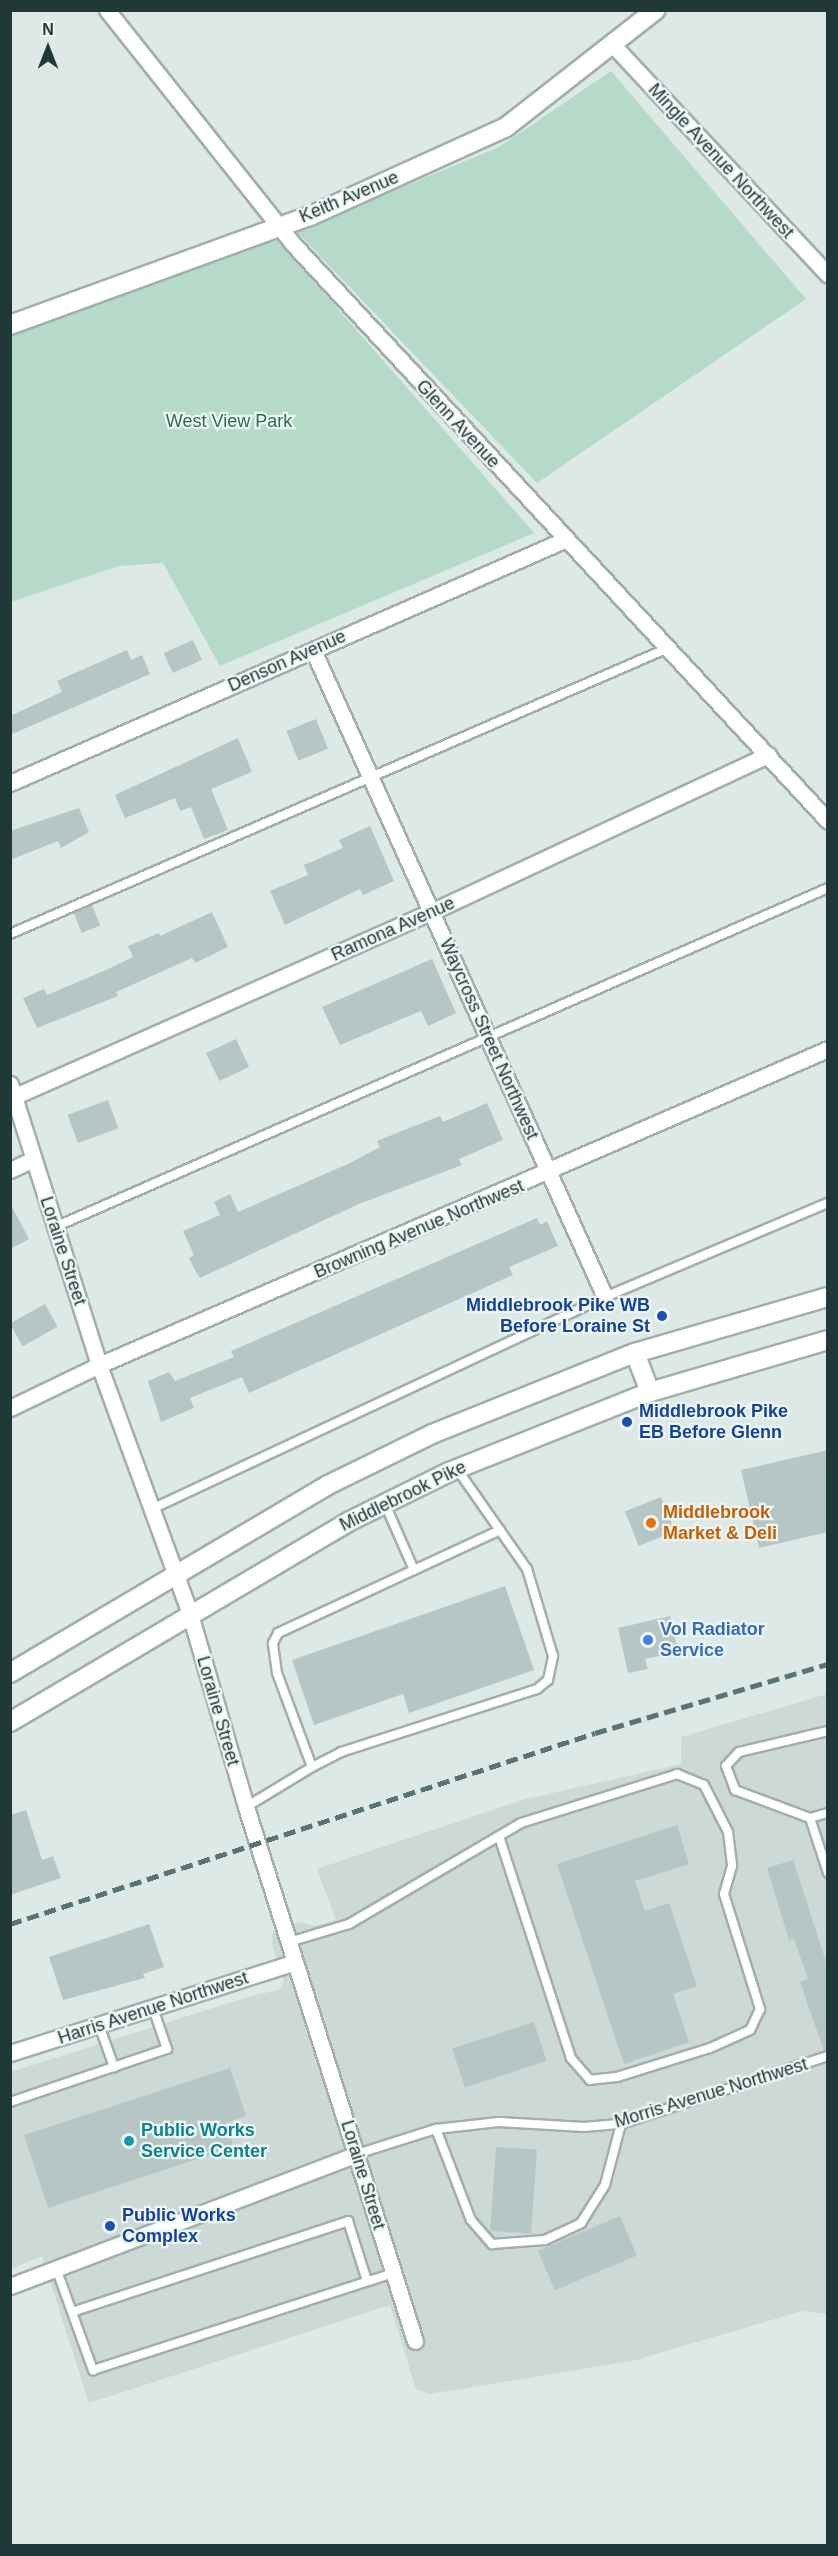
<!DOCTYPE html>
<html>
<head>
<meta charset="utf-8">
<style>
  body { margin:0 }
  #map { position:relative; width:838px; height:2556px; overflow:hidden; background:#dde9e7; font-family:Arial,sans-serif }
  div>[style] { position:absolute }
  [style*='--x'] { left:calc(var(--x)*1px); top:calc(var(--y)*1px); width:calc(var(--w)*1px); rotate:calc(var(--a)*1deg) }
  .built>* { inset:0; background:#ccd9d6 }
  .green>* { inset:0; background:#b6daca }
  .building>* { inset:0; background:#b6c6c4; transform-origin:0 0 }
  .roads { filter:drop-shadow(2px 0 #a1b0af) drop-shadow(-2px 0 #a1b0af) drop-shadow(0 2px #a1b0af) drop-shadow(0 -2px #a1b0af) }
  .lane>* { height:8px; margin:-4px; padding:0 4px; transform-origin:4px; border-radius:4px; background:#fff }
  .street>* { height:15px; margin:-7.5px; padding:0 7.5px; transform-origin:7.5px; border-radius:7.5px; background:#fff }
  .secondary>* { height:18px; margin:-9px; padding:0 9px; transform-origin:9px; border-radius:9px; background:#fff }
  .rail>* { height:4.5px; margin-top:-2.25px; transform-origin:0; background:repeating-linear-gradient(90deg,#5a7474 0 12px,transparent 0 18px) }
  .dots>* { width:16px; height:16px; translate:-50% -50%; box-sizing:border-box; border:3px solid #eef6f4; border-radius:50% }
  span { translate:-50% -50%; white-space:nowrap; text-align:center; line-height:1.15; -webkit-text-stroke:4.5px #eef6f4; paint-order:stroke }
  .street-label { font-size:18px; color:#203838 }
  .park-label { font-size:18px; color:#2b6d56 }
  .transit-label { font-size:18px; color:#164399; font-weight:700 }
  .right { translate:-100% -50%; text-align:right }
  .left { translate:0 -50%; text-align:left }
  .food-label { font-size:18px; color:#c56008; font-weight:700 }
  .shop-label { font-size:18px; color:#366cbe; font-weight:700 }
  .culture-label { font-size:18px; color:#0d838f; font-weight:700 }
  .frame { position:absolute; inset:0; border:12px solid #203838; pointer-events:none }
  .north { position:absolute; left:18px; top:18px; width:60px; height:60px; -webkit-text-stroke:4px #eef6f4; paint-order:stroke; rotate:0deg; font-size:16px; font-weight:700; line-height:24px; text-align:center; color:#203838 }
  .north::after { content:''; display:block; margin:auto; width:21px; height:27px; background:#203838; clip-path:polygon(50% 0,100% 100%,50% 72%,0 100%) }
</style>
</head>
<body>
<div id="map">
  <div class="built">
    <div style="clip-path:polygon(827px 1694px,827px 2314px,802px 2311px,636px 2360px,430px 2394px,416px 2389px,390px 2305px,89px 2403px,42px 2256px,11px 2269px,11px 2072px,254px 1995px,280px 1990px,284px 1981px,272px 1945px,273px 1931px,298px 1922px,315px 1926px,336px 1920px,317px 1869px,522px 1800px,681px 1764px,681px 1737px)"></div>
  </div>
  <div class="green">
    <div style="clip-path:polygon(611px 71px,806px 299px,537px 483px,296px 231px,499px 147px)"></div>
    <div style="clip-path:polygon(275px 237px,534px 533px,220px 666px,163px 563px,119px 566px,11px 602px,11px 334px)"></div>
  </div>
  <div class="building">
    <div style="left:193px;top:640px;width:22px;height:32px;rotate:66deg"></div>
    <div style="clip-path:polygon(127px 650px,131px 660px,142px 655px,150px 674px,10px 735px,10px 716px,62px 692px,57px 681px)"></div>
    <div style="left:316px;top:719px;width:32px;height:32px;rotate:68deg"></div>
    <div style="clip-path:polygon(238px 738px,252px 772px,211px 789px,228px 830px,204px 839px,191px 807px,180px 811px,175px 798px,125px 818px,115px 795px)"></div>
    <div style="clip-path:polygon(79px 808px,89px 832px,61px 848px,58px 841px,10px 860px,10px 831px)"></div>
    <div style="clip-path:polygon(370px 826px,394px 881px,363px 895px,360px 889px,285px 925px,270px 891px,308px 875px,304px 865px,343px 848px,339px 840px)"></div>
    <div style="left:92px;top:905px;width:22px;height:20px;rotate:68deg"></div>
    <div style="clip-path:polygon(212px 912px,228px 947px,195px 963px,192px 958px,116px 992px,118px 996px,37px 1028px,23px 998px,44px 989px,47px 995px,106px 970px,133px 957px,128px 946px,159px 933px,160px 936px)"></div>
    <div style="clip-path:polygon(432px 959px,456px 1013px,428px 1026px,421px 1011px,340px 1045px,322px 1007px)"></div>
    <div style="left:236px;top:1039px;width:31px;height:33px;rotate:65deg"></div>
    <div style="left:108px;top:1100px;width:30px;height:43px;rotate:70deg"></div>
    <div style="clip-path:polygon(487px 1103px,503px 1140px,459px 1159px,462px 1165px,359px 1204px,200px 1278px,196px 1272px,189px 1258px,194px 1255px,183px 1231px,220px 1215px,214px 1202px,230px 1194px,238px 1212px,350px 1163px,380px 1147px,377px 1141px,404px 1130px,440px 1116px,443px 1122px)"></div>
    <div style="clip-path:polygon(10px 1203px,29px 1239px,10px 1249px)"></div>
    <div style="clip-path:polygon(537px 1218px,540px 1225px,547px 1221px,558px 1246px,509px 1267px,513px 1275px,249px 1393px,242px 1377px,190px 1398px,194px 1408px,161px 1422px,148px 1381px,169px 1372px,175px 1381px,234px 1357px,231px 1351px)"></div>
    <div style="left:45px;top:1304px;width:26px;height:40px;rotate:61deg"></div>
    <div style="clip-path:polygon(828px 1450px,828px 1532px,759px 1548px,741px 1470px)"></div>
    <div style="left:661px;top:1497px;width:37px;height:39px;rotate:68deg"></div>
    <div style="clip-path:polygon(505px 1586px,534px 1670px,409px 1713px,403px 1694px,314px 1725px,292px 1660px)"></div>
    <div style="clip-path:polygon(670px 1616px,678px 1652px,645px 1659px,648px 1669px,628px 1673px,618px 1628px)"></div>
    <div style="clip-path:polygon(26px 1810px,42px 1860px,53px 1856px,61px 1878px,10px 1895px,10px 1815px)"></div>
    <div style="clip-path:polygon(677px 1825px,689px 1864px,635px 1881px,645px 1911px,669px 1903px,697px 1986px,673px 1994px,689px 2042px,624px 2064px,557px 1864px)"></div>
    <div style="clip-path:polygon(793px 1860px,828px 1968px,828px 2050px,824px 2051px,800px 1982px,808px 1979px,794px 1939px,789px 1940px,767px 1868px)"></div>
    <div style="clip-path:polygon(149px 1924px,164px 1967px,143px 1974px,145px 1978px,63px 2000px,49px 1957px)"></div>
    <div style="left:534px;top:2022px;width:41px;height:86px;rotate:72deg"></div>
    <div style="clip-path:polygon(230px 2068px,246px 2116px,226px 2123px,234px 2147px,48px 2208px,24px 2135px)"></div>
    <div style="left:496px;top:2147px;width:41px;height:84px;rotate:4deg"></div>
    <div style="left:620px;top:2216px;width:43px;height:89px;rotate:67deg"></div>
  </div>
  <div class="roads">
    <div class="lane">
      <div style="--x:10;--y:934;--w:717;--a:-23.49"></div>
      <div style="--x:55;--y:1227;--w:844;--a:-23.68"></div>
      <div style="--x:152;--y:1509;--w:500;--a:-25.08"></div>
      <div style="--x:605;--y:1297;--w:242;--a:-22.9"></div>
      <div style="--x:414;--y:1570;--w:95;--a:-24.9"></div>
      <div style="--x:828;--y:1731;--w:91;--a:166.7"></div>
      <div style="--x:739;--y:1752;--w:19;--a:133"></div>
      <div style="--x:726;--y:1766;--w:26;--a:69"></div>
      <div style="--x:735;--y:1790;--w:80;--a:20.5"></div>
      <div style="--x:810;--y:1818;--w:58;--a:71.9"></div>
      <div style="--x:312;--y:1767;--w:33;--a:-27"></div>
      <div style="--x:341;--y:1752;--w:206;--a:-17.8"></div>
      <div style="--x:537;--y:1689;--w:14;--a:-39"></div>
      <div style="--x:548;--y:1680;--w:25;--a:-78"></div>
      <div style="--x:553;--y:1656;--w:91;--a:-106.6"></div>
      <div style="--x:527;--y:1569;--w:122;--a:-125"></div>
      <div style="--x:246;--y:1807;--w:77;--a:-31.2"></div>
      <div style="--x:312;--y:1767;--w:100;--a:-110.4"></div>
      <div style="--x:277;--y:1673;--w:30;--a:-98"></div>
      <div style="--x:273;--y:1643;--w:11;--a:-63"></div>
      <div style="--x:278;--y:1633;--w:150;--a:-24.9"></div>
      <div style="--x:414;--y:1570;--w:72;--a:-113.7"></div>
      <div style="--x:810;--y:1818;--w:19;--a:-16"></div>
      <div style="--x:289;--y:1942;--w:63;--a:-16.7"></div>
      <div style="--x:349;--y:1924;--w:199;--a:-30.4"></div>
      <div style="--x:521;--y:1823;--w:164;--a:-17.4"></div>
      <div style="--x:677;--y:1774;--w:29;--a:22"></div>
      <div style="--x:704;--y:1785;--w:53;--a:62.9"></div>
      <div style="--x:728;--y:1832;--w:34;--a:83"></div>
      <div style="--x:732;--y:1866;--w:29;--a:106"></div>
      <div style="--x:724;--y:1894;--w:121;--a:72.6"></div>
      <div style="--x:760;--y:2009;--w:23;--a:115"></div>
      <div style="--x:750;--y:2030;--w:44;--a:155.8"></div>
      <div style="--x:710;--y:2048;--w:97;--a:162.7"></div>
      <div style="--x:617;--y:2077;--w:27;--a:174"></div>
      <div style="--x:590;--y:2080;--w:29;--a:-131"></div>
      <div style="--x:571;--y:2058;--w:233;--a:-108"></div>
      <div style="--x:99;--y:2025;--w:45;--a:70.3"></div>
      <div style="--x:10;--y:2102;--w:166;--a:-18.7"></div>
      <div style="--x:167;--y:2049;--w:43;--a:-108.9"></div>
      <div style="--x:436;--y:2129;--w:97;--a:69"></div>
      <div style="--x:471;--y:2220;--w:32;--a:49"></div>
      <div style="--x:492;--y:2244;--w:53;--a:-4.3"></div>
      <div style="--x:545;--y:2240;--w:40;--a:-25"></div>
      <div style="--x:581;--y:2223;--w:45;--a:-57.7"></div>
      <div style="--x:605;--y:2185;--w:63;--a:-75.3"></div>
      <div style="--x:357;--y:2154;--w:83;--a:-17.6"></div>
      <div style="--x:436;--y:2129;--w:63;--a:-6.3"></div>
      <div style="--x:499;--y:2122;--w:85;--a:3.4"></div>
      <div style="--x:584;--y:2127;--w:37;--a:-5"></div>
      <div style="--x:621;--y:2124;--w:218;--a:-18.2"></div>
      <div style="--x:56;--y:2268;--w:109;--a:70.1"></div>
      <div style="--x:93;--y:2370;--w:315;--a:-17.9"></div>
      <div style="--x:72;--y:2312;--w:291;--a:-18.2"></div>
      <div style="--x:348;--y:2221;--w:63;--a:72.4"></div>
    </div>
    <div class="street">
      <div style="--x:107;--y:10;--w:299;--a:51.5"></div>
      <div style="--x:293;--y:244;--w:787;--a:47.16"></div>
      <div style="--x:614;--y:46;--w:313;--a:46.9"></div>
      <div style="--x:313;--y:650;--w:710;--a:65.71"></div>
      <div style="--x:10;--y:783;--w:605;--a:-23.68"></div>
      <div style="--x:10;--y:1084;--w:295;--a:72.4"></div>
      <div style="--x:99;--y:1365;--w:265;--a:69.9"></div>
      <div style="--x:190;--y:1614;--w:201;--a:73.8"></div>
      <div style="--x:246;--y:1807;--w:560;--a:72.44"></div>
      <div style="--x:15;--y:1096;--w:455;--a:-23.9"></div>
      <div style="--x:431;--y:912;--w:372;--a:-25"></div>
      <div style="--x:10;--y:1170;--w:26;--a:-25"></div>
      <div style="--x:10;--y:1408;--w:99;--a:-25.8"></div>
      <div style="--x:99;--y:1365;--w:795;--a:-23.44"></div>
      <div style="--x:10;--y:2053;--w:299;--a:-17.7"></div>
      <div style="--x:10;--y:2286;--w:371;--a:-20.8"></div>
    </div>
    <div class="secondary">
      <div style="--x:10;--y:325;--w:319;--a:-20"></div>
      <div style="--x:310;--y:216;--w:215;--a:-24.4"></div>
      <div style="--x:506;--y:127;--w:190;--a:-38"></div>
      <div style="--x:635;--y:1353;--w:42;--a:69"></div>
      <div style="--x:10;--y:1673;--w:369;--a:-30.6"></div>
      <div style="--x:328;--y:1485;--w:116;--a:-26.1"></div>
      <div style="--x:432;--y:1434;--w:219;--a:-21.8"></div>
      <div style="--x:635;--y:1353;--w:201;--a:-16.2"></div>
      <div style="--x:10;--y:1722;--w:393;--a:-30.6"></div>
      <div style="--x:348;--y:1522;--w:113;--a:-26.3"></div>
      <div style="--x:449;--y:1472;--w:216;--a:-21.7"></div>
      <div style="--x:650;--y:1392;--w:185;--a:-16.3"></div>
    </div>
  </div>
  <div class="rail">
    <div style="--x:10;--y:1924;--w:615;--a:-18.08"></div>
    <div style="--x:595;--y:1733;--w:243;--a:-16.5"></div>
  </div>
  <div class="dots">
    <div style="left:662px;top:1316px;background:#1a4fb4"></div>
    <div style="left:627px;top:1422px;background:#1a4fb4"></div>
    <div style="left:651px;top:1523px;background:#e8710a"></div>
    <div style="left:648px;top:1640px;background:#3f7fe0"></div>
    <div style="left:129px;top:2141px;background:#0f9aa8"></div>
    <div style="left:110px;top:2226px;background:#1a4fb4"></div>
  </div>
  <div class="street-label">
    <span style="left:721px;top:161px;rotate:47deg">Mingle Avenue Northwest</span>
    <span style="left:349px;top:197px;rotate:-23deg">Keith Avenue</span>
    <span style="left:458px;top:424px;rotate:47deg">Glenn Avenue</span>
    <span style="left:287px;top:661px;rotate:-24deg">Denson Avenue</span>
    <span style="left:393px;top:929px;rotate:-24deg">Ramona Avenue</span>
    <span style="left:489px;top:1039px;rotate:66deg">Waycross Street Northwest</span>
    <span style="left:419px;top:1229px;rotate:-23deg">Browning Avenue Northwest</span>
    <span style="left:63px;top:1251px;rotate:72deg">Loraine Street</span>
    <span style="left:403px;top:1496px;rotate:-26deg">Middlebrook Pike</span>
    <span style="left:218px;top:1711px;rotate:74deg">Loraine Street</span>
    <span style="left:153px;top:2008px;rotate:-18deg">Harris Avenue Northwest</span>
    <span style="left:711px;top:2093px;rotate:-17deg">Morris Avenue Northwest</span>
    <span style="left:363px;top:2175px;rotate:73deg">Loraine Street</span>
  </div>
  <div class="park-label">
    <span style="left:229px;top:421px">West View Park</span>
  </div>
  <div class="transit-label">
    <span class="right" style="left:650px;top:1316px">Middlebrook Pike WB<br>Before Loraine St</span>
    <span class="left" style="left:639px;top:1422px">Middlebrook Pike<br>EB Before Glenn</span>
    <span class="left" style="left:122px;top:2226px">Public Works<br>Complex</span>
  </div>
  <div class="food-label">
    <span class="left" style="left:663px;top:1523px">Middlebrook<br>Market &amp; Deli</span>
  </div>
  <div class="shop-label">
    <span class="left" style="left:660px;top:1640px">Vol Radiator<br>Service</span>
  </div>
  <div class="culture-label">
    <span class="left" style="left:141px;top:2141px">Public Works<br>Service Center</span>
  </div>
  <div class="frame"></div>
  <div class="north">N</div>
</div>
</body>
</html>
